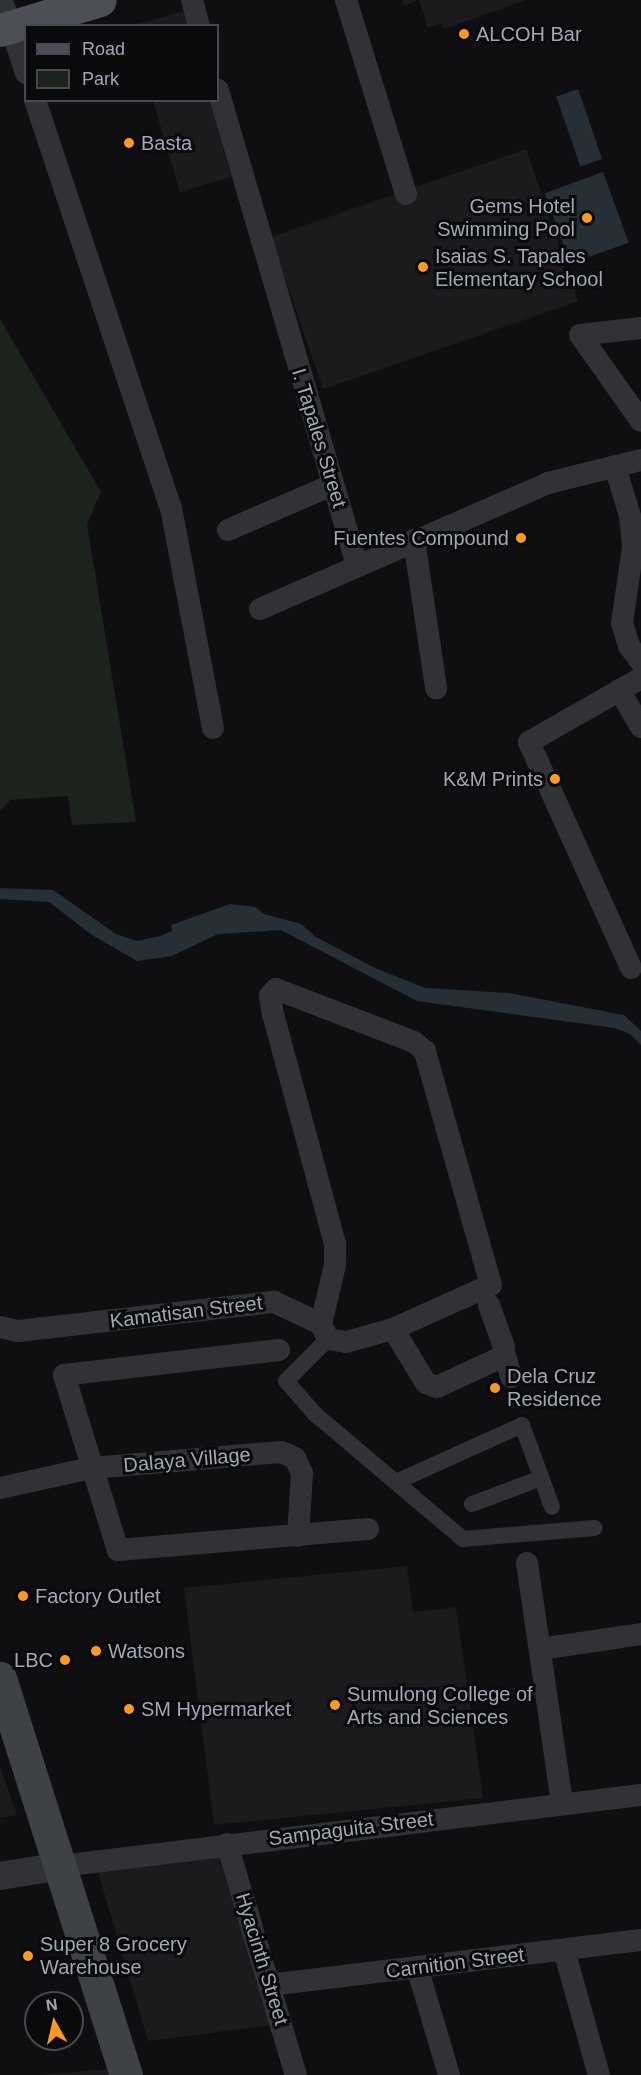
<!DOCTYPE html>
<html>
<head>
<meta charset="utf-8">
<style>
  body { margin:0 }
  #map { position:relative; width:641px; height:2075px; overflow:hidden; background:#0f0f11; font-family:Arial,sans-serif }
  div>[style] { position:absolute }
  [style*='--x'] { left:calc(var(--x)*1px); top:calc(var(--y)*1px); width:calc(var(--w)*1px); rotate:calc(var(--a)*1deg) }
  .built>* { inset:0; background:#1b1b1e; transform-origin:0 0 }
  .green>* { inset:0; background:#1b231c }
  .water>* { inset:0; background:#252f35; transform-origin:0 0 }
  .pedestrian>* { height:16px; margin:-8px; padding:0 8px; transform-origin:8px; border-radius:8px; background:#303236 }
  .minor>* { height:22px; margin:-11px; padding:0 11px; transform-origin:11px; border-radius:11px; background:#303236 }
  .tertiary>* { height:28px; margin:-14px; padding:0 14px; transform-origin:14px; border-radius:14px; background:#303236 }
  .secondary>* { height:33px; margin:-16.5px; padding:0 16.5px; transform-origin:16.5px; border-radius:16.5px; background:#3e4146 }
  .primary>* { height:33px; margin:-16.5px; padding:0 16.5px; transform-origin:16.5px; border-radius:16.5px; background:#4c4f55 }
  .dots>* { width:16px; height:16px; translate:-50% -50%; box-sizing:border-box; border:3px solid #0a0a0c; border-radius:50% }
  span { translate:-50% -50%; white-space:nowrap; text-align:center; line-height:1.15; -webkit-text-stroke:6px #0a0a0c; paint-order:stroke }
  .poi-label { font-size:20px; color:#9fa7b3 }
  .left { translate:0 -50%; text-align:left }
  .right { translate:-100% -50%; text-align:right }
  .street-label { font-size:20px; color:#9fa7b3 }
  .legend { position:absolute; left:24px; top:24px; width:195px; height:78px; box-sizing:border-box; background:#0a0a0c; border:2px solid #46494f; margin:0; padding:8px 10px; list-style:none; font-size:18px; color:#9fa7b3 }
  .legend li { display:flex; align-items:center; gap:12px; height:30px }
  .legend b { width:30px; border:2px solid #46494f }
  .north { position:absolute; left:24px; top:1991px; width:60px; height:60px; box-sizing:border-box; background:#0a0a0c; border:2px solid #46494f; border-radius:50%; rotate:352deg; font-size:16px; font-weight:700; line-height:24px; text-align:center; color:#9fa7b3 }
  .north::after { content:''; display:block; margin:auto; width:21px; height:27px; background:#fc9a1c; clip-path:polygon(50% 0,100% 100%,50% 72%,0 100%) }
</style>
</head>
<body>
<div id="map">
  <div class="built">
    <div style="clip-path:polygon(402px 0,526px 0,444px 29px,442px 23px,428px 28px,419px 0,403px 6px)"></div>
    <div style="clip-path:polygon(184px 11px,188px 25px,131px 26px)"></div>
    <div style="clip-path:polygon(153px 101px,210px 101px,231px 177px,180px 192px)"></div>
    <div style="left:526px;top:149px;width:161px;height:270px;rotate:71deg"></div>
    <div style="clip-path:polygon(407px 1566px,413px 1612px,456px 1607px,483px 1798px,214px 1825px,184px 1588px)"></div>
    <div style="clip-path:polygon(0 1766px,17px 1815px,0 1818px)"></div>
    <div style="clip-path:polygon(217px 1853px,272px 2025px,148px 2041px,97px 1869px)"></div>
    <div style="clip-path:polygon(108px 2069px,110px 2075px,39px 2075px)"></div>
  </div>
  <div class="green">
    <div style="clip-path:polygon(0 319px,101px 492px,87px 524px,136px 822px,72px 825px,68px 796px,10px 800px,0 811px)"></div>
  </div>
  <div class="water">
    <div style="left:578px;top:89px;width:74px;height:23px;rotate:71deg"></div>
    <div style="left:603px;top:172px;width:75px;height:62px;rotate:70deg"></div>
    <div style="clip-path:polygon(0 888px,53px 890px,116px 934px,137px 941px,160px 936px,172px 931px,171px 925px,230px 904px,255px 907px,264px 914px,301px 924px,316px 937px,375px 968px,425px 988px,509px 993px,624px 1015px,641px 1031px,641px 1045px,630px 1034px,615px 1028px,417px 1001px,281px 930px,218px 934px,172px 956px,137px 961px,92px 935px,49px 902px,0 899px)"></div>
  </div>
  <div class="pedestrian">
    <div style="--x:328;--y:1339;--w:59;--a:135"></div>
    <div style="--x:286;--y:1381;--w:44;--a:48.7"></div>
    <div style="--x:315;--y:1414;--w:194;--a:40.2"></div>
    <div style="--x:463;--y:1539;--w:132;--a:-4.8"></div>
    <div style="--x:396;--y:1482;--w:138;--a:-24.3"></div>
    <div style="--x:522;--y:1425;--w:87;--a:69.9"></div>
    <div style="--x:472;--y:1504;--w:74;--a:-20.6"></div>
  </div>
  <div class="minor">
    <div style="--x:2;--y:0;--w:77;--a:71.8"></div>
    <div style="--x:192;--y:0;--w:27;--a:75"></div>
    <div style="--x:346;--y:0;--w:203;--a:72.8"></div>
    <div style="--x:218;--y:90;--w:494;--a:73.7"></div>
    <div style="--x:35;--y:100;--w:430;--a:71.6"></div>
    <div style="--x:171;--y:508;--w:224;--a:79.2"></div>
    <div style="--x:641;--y:328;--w:61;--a:173.5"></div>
    <div style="--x:580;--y:335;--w:105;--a:54.7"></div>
    <div style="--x:615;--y:466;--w:52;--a:73.3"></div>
    <div style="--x:630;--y:516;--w:31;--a:84"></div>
    <div style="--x:633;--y:547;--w:77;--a:98.2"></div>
    <div style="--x:622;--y:623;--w:24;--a:73"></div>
    <div style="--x:629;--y:646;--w:20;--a:53"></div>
    <div style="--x:228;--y:530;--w:113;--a:-23.4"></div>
    <div style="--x:414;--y:540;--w:150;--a:81.5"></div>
    <div style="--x:260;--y:609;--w:314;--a:-23.6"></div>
    <div style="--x:548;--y:483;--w:96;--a:-13.9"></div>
    <div style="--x:619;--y:690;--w:43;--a:59.3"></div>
    <div style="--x:631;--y:968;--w:248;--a:-114.3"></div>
    <div style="--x:529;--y:742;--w:129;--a:-29.7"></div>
    <div style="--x:0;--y:1327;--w:18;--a:13"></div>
    <div style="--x:18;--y:1331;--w:258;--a:-6.5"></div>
    <div style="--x:274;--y:1302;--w:52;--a:25.1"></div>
    <div style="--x:321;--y:1324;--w:17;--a:65"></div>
    <div style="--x:328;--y:1339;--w:18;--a:9"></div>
    <div style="--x:346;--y:1342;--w:49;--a:-15.5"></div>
    <div style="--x:393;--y:1329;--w:107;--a:-24.2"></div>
    <div style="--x:491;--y:1285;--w:243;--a:-105.8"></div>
    <div style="--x:425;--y:1051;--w:14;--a:-141"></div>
    <div style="--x:414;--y:1042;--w:148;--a:-159"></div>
    <div style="--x:276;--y:989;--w:9;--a:131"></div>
    <div style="--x:270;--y:996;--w:18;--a:81"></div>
    <div style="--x:273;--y:1014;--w:238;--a:74.9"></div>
    <div style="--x:335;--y:1244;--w:21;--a:90"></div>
    <div style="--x:335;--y:1265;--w:61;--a:103.3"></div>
    <div style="--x:393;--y:1329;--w:63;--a:58.6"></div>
    <div style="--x:426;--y:1383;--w:12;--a:20"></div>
    <div style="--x:437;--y:1387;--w:72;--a:-24.8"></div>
    <div style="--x:502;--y:1357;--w:10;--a:-79"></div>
    <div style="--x:504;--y:1347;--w:45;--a:-109.7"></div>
    <div style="--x:279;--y:1350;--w:216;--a:173.4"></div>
    <div style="--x:64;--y:1375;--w:183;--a:72.9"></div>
    <div style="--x:118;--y:1550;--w:251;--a:-4.8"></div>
    <div style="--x:504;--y:1352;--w:26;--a:74"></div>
    <div style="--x:0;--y:1488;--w:93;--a:-12.4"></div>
    <div style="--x:91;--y:1468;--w:191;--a:-4.8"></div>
    <div style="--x:281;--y:1452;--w:15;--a:23"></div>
    <div style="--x:295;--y:1458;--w:17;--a:65"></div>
    <div style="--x:302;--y:1473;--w:63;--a:93.6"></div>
    <div style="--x:527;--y:1563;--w:244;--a:81.7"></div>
    <div style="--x:540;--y:1649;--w:102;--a:-8.4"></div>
    <div style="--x:227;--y:1844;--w:241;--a:73.4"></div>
    <div style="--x:61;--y:1866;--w:584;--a:-6.98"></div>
    <div style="--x:564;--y:1950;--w:130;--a:74.4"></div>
    <div style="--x:417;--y:1967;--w:113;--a:73.5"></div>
    <div style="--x:269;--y:1985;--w:375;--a:-6.9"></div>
  </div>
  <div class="tertiary">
    <div style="--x:0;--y:1876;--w:62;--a:-9.3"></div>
  </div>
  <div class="secondary">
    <div style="--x:0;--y:1678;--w:417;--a:72.4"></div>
  </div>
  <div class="primary">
    <div style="--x:0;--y:30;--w:104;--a:-16.7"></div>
  </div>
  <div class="dots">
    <div style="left:464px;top:34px;background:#fc9a1c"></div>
    <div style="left:129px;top:143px;background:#fc9a1c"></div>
    <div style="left:587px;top:218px;background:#fc9a1c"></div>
    <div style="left:423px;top:267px;background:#fc9a1c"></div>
    <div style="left:521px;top:538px;background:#fc9a1c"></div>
    <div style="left:555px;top:779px;background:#fc9a1c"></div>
    <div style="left:495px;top:1388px;background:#fc9a1c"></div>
    <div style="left:23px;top:1596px;background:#fc9a1c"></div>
    <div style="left:96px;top:1651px;background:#fc9a1c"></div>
    <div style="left:65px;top:1660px;background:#fc9a1c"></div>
    <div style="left:335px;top:1705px;background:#fc9a1c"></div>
    <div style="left:129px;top:1709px;background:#fc9a1c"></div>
    <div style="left:28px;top:1956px;background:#fc9a1c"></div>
  </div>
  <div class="poi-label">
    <span class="left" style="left:476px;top:34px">ALCOH Bar</span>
    <span class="left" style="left:141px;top:143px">Basta</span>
    <span class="right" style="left:575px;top:218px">Gems Hotel<br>Swimming Pool</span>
    <span class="left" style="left:435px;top:268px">Isaias S. Tapales<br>Elementary School</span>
    <span class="right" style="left:509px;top:538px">Fuentes Compound</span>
    <span class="right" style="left:543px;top:779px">K&amp;M Prints</span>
    <span class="left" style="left:507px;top:1388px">Dela Cruz<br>Residence</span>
    <span class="left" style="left:35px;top:1596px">Factory Outlet</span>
    <span class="left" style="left:108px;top:1651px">Watsons</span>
    <span class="right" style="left:53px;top:1660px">LBC</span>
    <span class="left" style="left:347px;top:1706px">Sumulong College of<br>Arts and Sciences</span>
    <span class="left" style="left:141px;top:1709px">SM Hypermarket</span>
    <span class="left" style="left:40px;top:1956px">Super 8 Grocery<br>Warehouse</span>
  </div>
  <div class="street-label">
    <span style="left:319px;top:438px;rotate:73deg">I. Tapales Street</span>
    <span style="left:186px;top:1312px;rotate:-7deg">Kamatisan Street</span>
    <span style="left:187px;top:1460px;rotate:-5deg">Dalaya Village</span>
    <span style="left:351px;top:1829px;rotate:-7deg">Sampaguita Street</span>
    <span style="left:262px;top:1959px;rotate:73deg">Hyacinth Street</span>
    <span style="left:455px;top:1963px;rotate:-7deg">Carnition Street</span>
  </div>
  <ul class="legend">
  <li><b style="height:8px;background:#4c4f55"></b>Road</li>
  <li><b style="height:16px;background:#1b231c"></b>Park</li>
  </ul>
  <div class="north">N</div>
</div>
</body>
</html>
